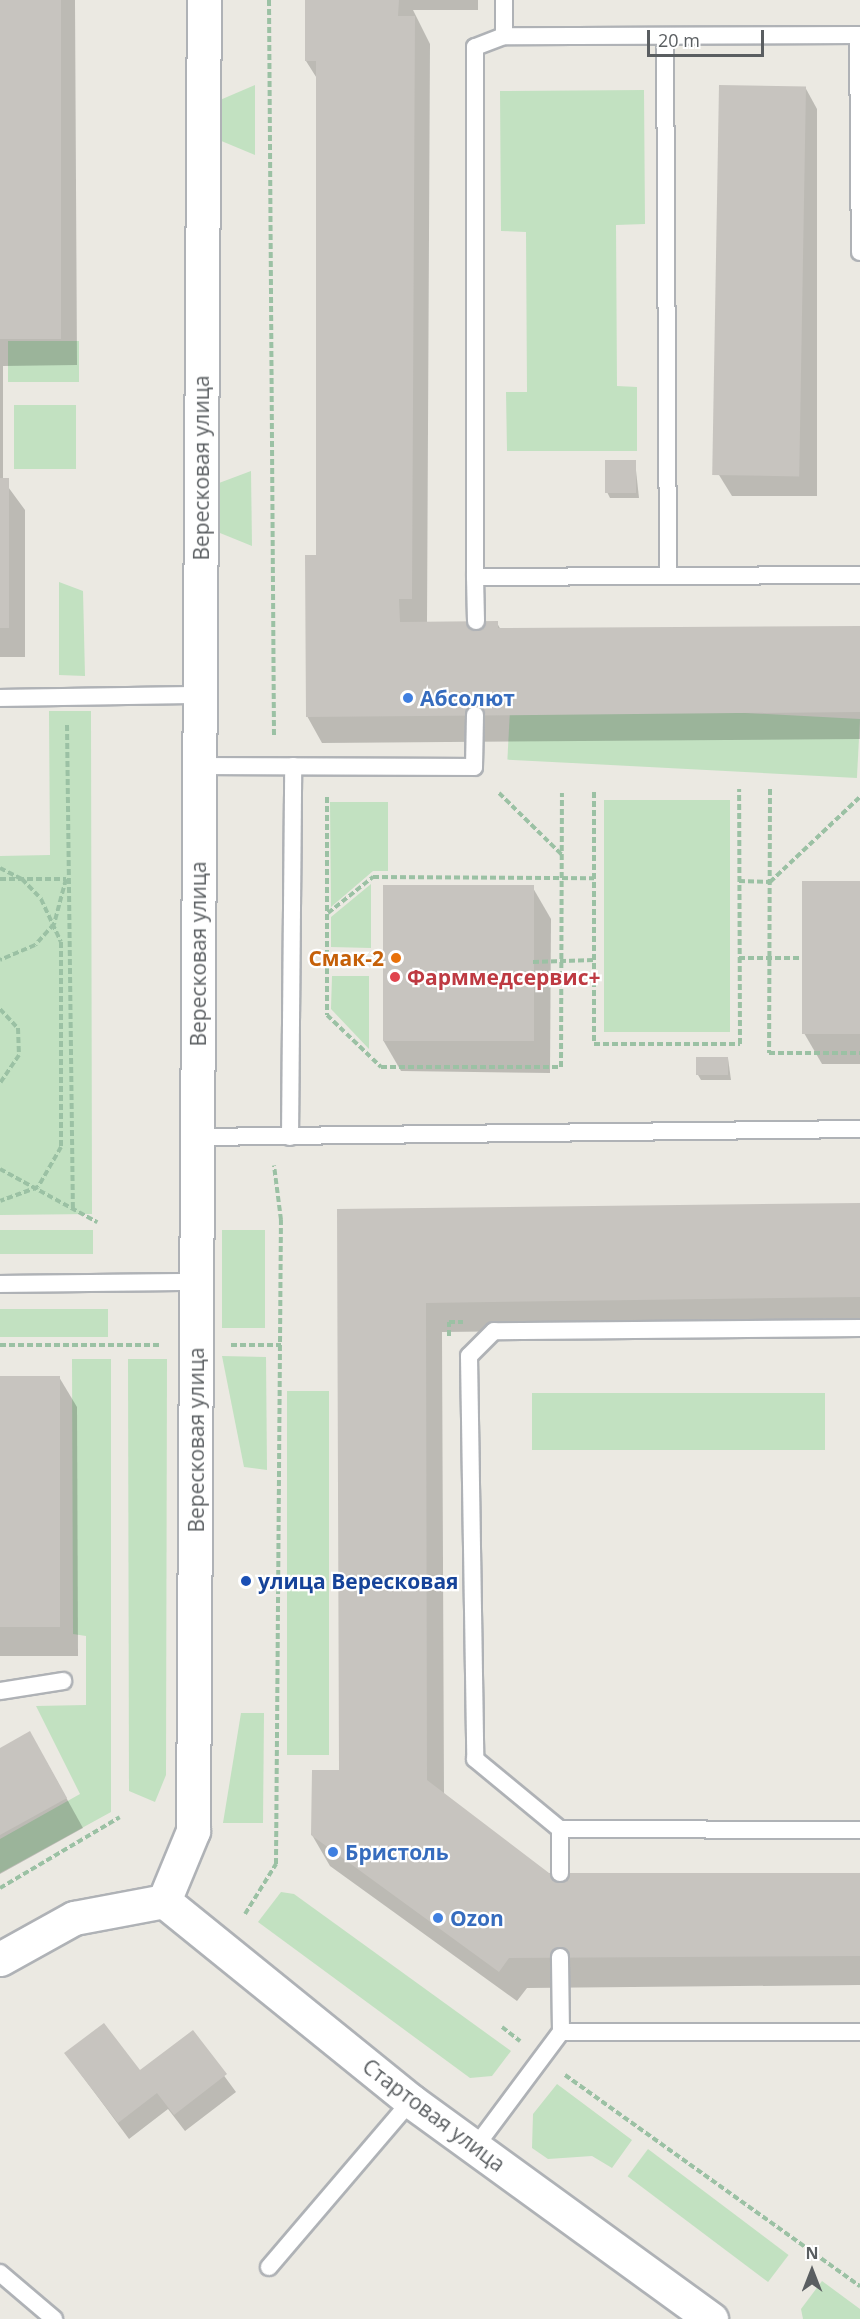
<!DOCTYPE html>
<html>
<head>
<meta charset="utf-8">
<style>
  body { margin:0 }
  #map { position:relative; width:860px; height:2319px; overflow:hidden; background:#ebe9e2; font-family:"Open Sans",sans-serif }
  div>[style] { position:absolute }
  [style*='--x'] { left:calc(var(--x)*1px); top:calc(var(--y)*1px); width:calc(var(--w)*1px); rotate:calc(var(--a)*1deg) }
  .green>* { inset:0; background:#c2e1c1; transform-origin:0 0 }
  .shadow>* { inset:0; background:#0003 }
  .building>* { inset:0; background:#c7c4bf; transform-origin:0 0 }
  .path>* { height:4px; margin-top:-2px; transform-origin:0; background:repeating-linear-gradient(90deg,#9bc1a4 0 6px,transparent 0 9px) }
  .roads { filter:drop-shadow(2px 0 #afb2b6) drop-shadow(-2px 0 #afb2b6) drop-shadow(0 2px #afb2b6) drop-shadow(0 -2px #afb2b6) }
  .service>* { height:16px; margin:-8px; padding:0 8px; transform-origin:8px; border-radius:8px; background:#fff }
  .minor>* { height:33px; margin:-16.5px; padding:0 16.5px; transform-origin:16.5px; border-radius:16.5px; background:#fff }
  .dots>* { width:16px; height:16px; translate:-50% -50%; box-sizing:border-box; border:3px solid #fff; border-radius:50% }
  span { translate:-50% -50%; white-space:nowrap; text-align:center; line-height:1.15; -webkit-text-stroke:4.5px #fff; paint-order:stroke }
  .street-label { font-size:21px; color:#5a5e61 }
  .shop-label { font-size:21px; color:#366cbe; font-weight:700 }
  .left { translate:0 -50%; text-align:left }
  .food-label { font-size:21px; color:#c56008; font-weight:700 }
  .right { translate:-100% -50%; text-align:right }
  .health-label { font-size:21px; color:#be3a42; font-weight:700 }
  .transit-label { font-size:21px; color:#164399; font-weight:700 }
  .north { position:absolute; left:782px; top:2241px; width:60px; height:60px; -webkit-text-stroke:4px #fff; paint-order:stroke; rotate:0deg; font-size:16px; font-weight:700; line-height:24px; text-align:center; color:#5a5e61 }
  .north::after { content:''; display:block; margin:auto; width:21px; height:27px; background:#5a5e61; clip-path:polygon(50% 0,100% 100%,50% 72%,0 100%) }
  .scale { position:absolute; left:647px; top:30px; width:117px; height:27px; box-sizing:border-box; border:3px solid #5a5e61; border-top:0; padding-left:8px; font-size:18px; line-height:21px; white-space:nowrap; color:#5a5e61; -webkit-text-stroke:4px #fff; paint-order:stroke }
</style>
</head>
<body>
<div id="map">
  <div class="green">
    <div style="clip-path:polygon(255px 85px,255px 155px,219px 140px,220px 100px)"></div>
    <div style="clip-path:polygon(644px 90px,645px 224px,616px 225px,617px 386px,637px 387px,637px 451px,507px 451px,506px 392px,527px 392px,526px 232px,501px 231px,500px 91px)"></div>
    <div style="left:79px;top:341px;width:41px;height:71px;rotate:90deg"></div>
    <div style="left:76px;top:405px;width:64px;height:62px;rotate:90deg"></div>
    <div style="clip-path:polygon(251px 471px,252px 546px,220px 533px,219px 483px)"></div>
    <div style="clip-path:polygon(59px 582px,83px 591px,85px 676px,59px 675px)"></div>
    <div style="clip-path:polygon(49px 711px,91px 711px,92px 1214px,0 1215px,0 856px,50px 855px)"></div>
    <div style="left:860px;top:719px;width:59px;height:350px;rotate:93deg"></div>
    <div style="left:604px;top:800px;width:126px;height:232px"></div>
    <div style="clip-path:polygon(330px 802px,388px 802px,388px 871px,373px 871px,331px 907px)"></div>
    <div style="clip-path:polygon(371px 884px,371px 948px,331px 947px,331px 917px)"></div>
    <div style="clip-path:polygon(332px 976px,369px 976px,369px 1049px,331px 1009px)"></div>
    <div style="left:0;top:1230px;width:93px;height:24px"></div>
    <div style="left:222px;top:1230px;width:43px;height:98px"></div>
    <div style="left:108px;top:1309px;width:28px;height:108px;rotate:90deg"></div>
    <div style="clip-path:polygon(222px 1356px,266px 1357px,267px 1470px,244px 1467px)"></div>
    <div style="clip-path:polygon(72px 1359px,111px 1359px,111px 1812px,0 1873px,0 1839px,80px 1794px,36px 1706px,86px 1705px,86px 1636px,73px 1634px)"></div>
    <div style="clip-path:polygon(128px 1359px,167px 1359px,166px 1775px,155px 1802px,129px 1791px)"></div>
    <div style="left:287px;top:1391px;width:42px;height:364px"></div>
    <div style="left:825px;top:1393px;width:57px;height:293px;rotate:90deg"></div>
    <div style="clip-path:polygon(241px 1713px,264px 1713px,263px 1823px,223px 1823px)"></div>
    <div style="clip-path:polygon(281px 1892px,294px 1894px,511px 2051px,492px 2076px,470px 2078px,258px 1922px)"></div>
    <div style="clip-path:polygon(557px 2084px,632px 2140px,612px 2168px,592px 2156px,548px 2159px,532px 2148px,533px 2114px)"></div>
    <div style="left:648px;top:2149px;width:176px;height:34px;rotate:37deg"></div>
    <div style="clip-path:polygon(822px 2281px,860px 2309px,860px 2319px,803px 2319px,801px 2309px)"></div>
  </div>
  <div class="shadow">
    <div style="clip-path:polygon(0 0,75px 0,77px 365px,3px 366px,3px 480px,25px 510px,25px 657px,0 657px)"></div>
    <div style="clip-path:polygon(307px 0,478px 0,478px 10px,413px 10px,430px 44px,427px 623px,497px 623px,501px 630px,860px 628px,860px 739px,322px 743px,307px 716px,318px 556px,318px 80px,306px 61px)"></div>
    <div style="clip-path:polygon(805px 87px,817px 109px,817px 496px,732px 496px,719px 475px)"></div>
    <div style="clip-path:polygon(635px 461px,639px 498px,610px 498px,607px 492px)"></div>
    <div style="clip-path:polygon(860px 883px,860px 1064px,822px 1064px,804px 1033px)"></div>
    <div style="clip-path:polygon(533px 888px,551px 919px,550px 1073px,401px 1071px,383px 1040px)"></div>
    <div style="clip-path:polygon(728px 1058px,731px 1080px,701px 1080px,698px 1075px)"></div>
    <div style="clip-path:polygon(860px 1205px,860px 1327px,442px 1332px,444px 1794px,549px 1875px,860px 1874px,860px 1985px,527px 1988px,517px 2001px,330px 1866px,312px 1835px,341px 1772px,338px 1211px)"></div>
    <div style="clip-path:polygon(59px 1377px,77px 1407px,78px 1656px,0 1656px,0 1378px)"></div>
    <div style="clip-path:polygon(0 1749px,47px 1763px,83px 1828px,0 1874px)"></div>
    <div style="clip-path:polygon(192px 2032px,236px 2092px,185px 2131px,168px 2109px,129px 2139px,66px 2054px,140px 2073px)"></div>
  </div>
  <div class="building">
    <div style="left:0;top:0;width:61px;height:339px"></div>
    <div style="clip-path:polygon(305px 0,399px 0,398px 16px,415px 16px,412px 599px,399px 599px,400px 622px,498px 621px,498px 628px,860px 626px,860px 712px,306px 717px,305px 555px,316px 555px,316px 61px,305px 61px)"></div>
    <div style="left:719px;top:85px;width:87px;height:390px;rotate:1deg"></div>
    <div style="left:605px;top:460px;width:31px;height:33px"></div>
    <div style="left:0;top:478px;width:9px;height:150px"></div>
    <div style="left:802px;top:881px;width:58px;height:153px"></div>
    <div style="left:383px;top:885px;width:151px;height:156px"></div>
    <div style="left:696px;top:1057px;width:32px;height:18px"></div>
    <div style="clip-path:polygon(860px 1203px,860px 1297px,426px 1303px,427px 1780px,549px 1873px,860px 1873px,860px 1956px,509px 1958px,499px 1972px,311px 1835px,312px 1770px,339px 1770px,337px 1209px)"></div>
    <div style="left:0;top:1376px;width:60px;height:251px"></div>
    <div style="clip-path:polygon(30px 1731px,67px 1798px,0 1835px,0 1748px)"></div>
    <div style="clip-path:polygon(104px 2023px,140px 2070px,193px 2030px,227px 2074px,174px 2115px,157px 2093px,118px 2123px,64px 2053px)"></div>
  </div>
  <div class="path">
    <div style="--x:269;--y:0;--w:737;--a:89.61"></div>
    <div style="--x:67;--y:725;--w:485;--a:89.3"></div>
    <div style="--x:770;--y:789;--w:264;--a:90.2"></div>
    <div style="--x:769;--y:1053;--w:91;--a:0"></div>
    <div style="--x:594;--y:792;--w:252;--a:90"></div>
    <div style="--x:594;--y:1044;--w:146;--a:0"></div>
    <div style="--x:740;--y:1044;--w:255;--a:-90.2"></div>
    <div style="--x:499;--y:793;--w:88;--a:44.5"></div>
    <div style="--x:327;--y:797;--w:218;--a:90"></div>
    <div style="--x:327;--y:1015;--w:75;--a:43.9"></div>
    <div style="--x:381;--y:1067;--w:180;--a:0"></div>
    <div style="--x:561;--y:1067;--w:274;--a:-89.8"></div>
    <div style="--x:0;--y:868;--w:25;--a:27"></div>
    <div style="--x:22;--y:879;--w:28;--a:46"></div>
    <div style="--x:41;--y:899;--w:47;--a:65.1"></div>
    <div style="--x:61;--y:942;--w:205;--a:90"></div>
    <div style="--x:61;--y:1147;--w:46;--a:119.9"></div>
    <div style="--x:38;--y:1187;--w:40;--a:159.8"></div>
    <div style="--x:0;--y:879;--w:66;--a:0"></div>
    <div style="--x:66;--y:879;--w:47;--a:104.9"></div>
    <div style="--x:54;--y:924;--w:28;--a:132"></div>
    <div style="--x:35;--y:945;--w:38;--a:157"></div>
    <div style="--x:739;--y:881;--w:31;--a:2"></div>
    <div style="--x:770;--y:882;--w:124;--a:-43.4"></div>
    <div style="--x:328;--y:913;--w:58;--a:-38.7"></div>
    <div style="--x:373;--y:877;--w:221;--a:0.3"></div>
    <div style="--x:739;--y:958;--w:63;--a:0"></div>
    <div style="--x:533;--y:962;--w:61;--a:-1.9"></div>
    <div style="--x:0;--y:1009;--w:26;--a:47"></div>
    <div style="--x:18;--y:1028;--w:27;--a:88"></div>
    <div style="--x:19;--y:1055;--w:34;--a:124"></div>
    <div style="--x:0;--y:1169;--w:111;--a:28.7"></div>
    <div style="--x:449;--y:1336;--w:14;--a:-90"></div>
    <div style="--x:449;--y:1322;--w:14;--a:0"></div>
    <div style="--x:0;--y:1345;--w:160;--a:0"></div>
    <div style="--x:231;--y:1345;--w:50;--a:0"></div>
    <div style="--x:0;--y:1888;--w:139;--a:-30.6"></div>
    <div style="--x:245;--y:1914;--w:59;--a:-58.2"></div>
    <div style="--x:276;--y:1864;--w:644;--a:-89.56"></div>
    <div style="--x:281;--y:1220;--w:55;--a:-97.3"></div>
    <div style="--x:502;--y:2027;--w:23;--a:38"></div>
    <div style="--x:565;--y:2075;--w:363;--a:35.6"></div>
  </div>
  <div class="roads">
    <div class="service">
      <div style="--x:504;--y:0;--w:36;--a:90"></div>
      <div style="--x:858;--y:35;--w:217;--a:89.5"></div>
      <div style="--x:860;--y:35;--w:356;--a:179.8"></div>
      <div style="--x:504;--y:36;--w:31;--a:159"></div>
      <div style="--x:475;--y:47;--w:530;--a:90"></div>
      <div style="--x:475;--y:577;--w:385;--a:-0.3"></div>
      <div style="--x:665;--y:36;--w:540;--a:89.68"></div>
      <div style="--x:475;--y:577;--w:44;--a:88.7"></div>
      <div style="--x:0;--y:698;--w:200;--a:-0.9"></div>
      <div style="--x:200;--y:766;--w:274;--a:0.2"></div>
      <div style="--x:474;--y:767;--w:52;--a:-88.9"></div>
      <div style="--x:197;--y:1137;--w:663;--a:-0.69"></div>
      <div style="--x:290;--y:1137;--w:371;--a:-89.5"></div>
      <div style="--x:0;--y:1284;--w:196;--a:-0.6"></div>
      <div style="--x:860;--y:1328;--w:366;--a:179.5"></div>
      <div style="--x:494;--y:1331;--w:35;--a:135"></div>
      <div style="--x:469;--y:1356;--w:403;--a:89.1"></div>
      <div style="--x:475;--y:1759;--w:110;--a:39.5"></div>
      <div style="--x:560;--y:1829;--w:300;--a:0.2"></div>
      <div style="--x:0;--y:1691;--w:64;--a:-9"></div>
      <div style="--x:560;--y:1829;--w:44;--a:90"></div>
      <div style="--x:561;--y:2032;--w:299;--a:0"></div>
      <div style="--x:476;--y:2146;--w:142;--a:-53.3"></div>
      <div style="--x:561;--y:2032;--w:75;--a:-90.8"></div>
      <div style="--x:269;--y:2267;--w:218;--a:-49.5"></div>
      <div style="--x:0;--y:2273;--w:71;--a:40.4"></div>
    </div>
    <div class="minor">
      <div style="--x:164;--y:1901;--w:76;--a:-67.5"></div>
      <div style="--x:193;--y:1831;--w:1831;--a:-89.66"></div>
      <div style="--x:164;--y:1901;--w:318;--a:39"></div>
      <div style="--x:411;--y:2101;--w:371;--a:36"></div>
      <div style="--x:0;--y:1959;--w:85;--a:-29"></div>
      <div style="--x:74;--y:1918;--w:92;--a:-10.7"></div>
    </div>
  </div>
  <div class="dots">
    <div style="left:408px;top:698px;background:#3f7fe0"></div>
    <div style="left:396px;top:958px;background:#e8710a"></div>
    <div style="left:395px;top:977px;background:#e0444e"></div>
    <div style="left:246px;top:1581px;background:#1a4fb4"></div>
    <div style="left:333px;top:1852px;background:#3f7fe0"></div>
    <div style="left:438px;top:1918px;background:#3f7fe0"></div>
  </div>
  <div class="street-label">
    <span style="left:201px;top:468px;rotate:-90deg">Вересковая улица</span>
    <span style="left:198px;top:954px;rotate:-90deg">Вересковая улица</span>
    <span style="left:196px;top:1440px;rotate:-90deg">Вересковая улица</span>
    <span style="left:434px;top:2115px;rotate:37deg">Стартовая улица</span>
  </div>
  <div class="shop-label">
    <span class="left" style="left:420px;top:698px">Абсолют</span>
    <span class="left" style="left:345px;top:1852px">Бристоль</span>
    <span class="left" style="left:450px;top:1918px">Ozon</span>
  </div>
  <div class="food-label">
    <span class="right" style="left:384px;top:958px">Смак-2</span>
  </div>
  <div class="health-label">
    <span class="left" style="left:407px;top:977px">Фарммедсервис+</span>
  </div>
  <div class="transit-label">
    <span class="left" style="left:258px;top:1581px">улица Вересковая</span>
  </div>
  <div class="north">N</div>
  <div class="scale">20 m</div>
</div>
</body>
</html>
